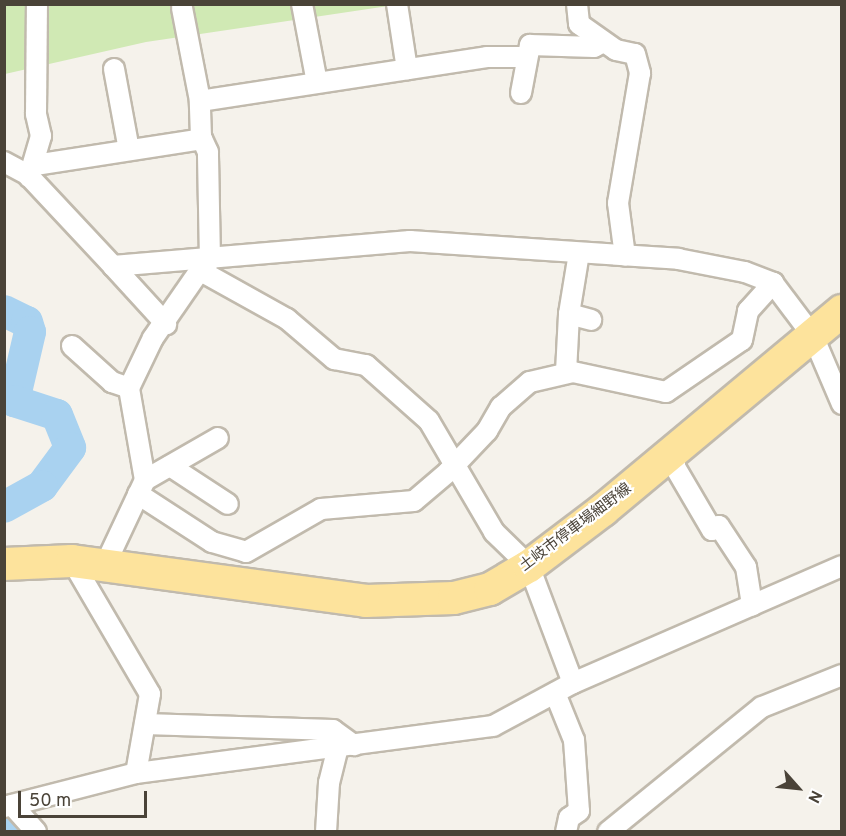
<!DOCTYPE html>
<html>
<head>
<meta charset="utf-8">
<style>
  body { margin:0 }
  #map { position:relative; width:846px; height:836px; overflow:hidden; background:#f5f2eb; font-family:Overpass,"Noto Sans JP",sans-serif }
  div>[style] { position:absolute }
  [style*='--x'] { left:calc(var(--x)*1px); top:calc(var(--y)*1px); width:calc(var(--w)*1px); rotate:calc(var(--a)*1deg) }
  .green>* { inset:0; background:#d0e9b4 }
  .river>* { height:32px; margin:-16px; padding:0 16px; transform-origin:16px; border-radius:16px; background:#a9d2f0 }
  .roads { filter:drop-shadow(2px 0 #c1baad) drop-shadow(-2px 0 #c1baad) drop-shadow(0 2px #c1baad) drop-shadow(0 -2px #c1baad) }
  .street>* { height:20px; margin:-10px; padding:0 10px; transform-origin:10px; border-radius:10px; background:#fff }
  .primary>* { height:32px; margin:-16px; padding:0 16px; transform-origin:16px; border-radius:16px; background:#fde39c }
  span { translate:-50% -50%; white-space:nowrap; text-align:center; line-height:1.15; -webkit-text-stroke:4.5px #fff; paint-order:stroke }
  .street-label { font-size:15px; color:#4a4338 }
  .frame { position:absolute; inset:0; border:6px solid #4a4338; pointer-events:none }
  .north { position:absolute; left:768px; top:758px; width:60px; height:60px; -webkit-text-stroke:4px #fff; paint-order:stroke; rotate:117deg; font-size:16px; font-weight:700; line-height:24px; text-align:center; color:#4a4338 }
  .north::after { content:''; display:block; margin:auto; width:21px; height:27px; background:#4a4338; clip-path:polygon(50% 0,100% 100%,50% 72%,0 100%) }
  .scale { position:absolute; left:18px; top:791px; width:129px; height:27px; box-sizing:border-box; border:3px solid #4a4338; border-top:0; padding-left:8px; font-size:18px; line-height:21px; white-space:nowrap; color:#4a4338; -webkit-text-stroke:4px #fff; paint-order:stroke }
</style>
</head>
<body>
<div id="map">
  <div class="green">
    <div style="clip-path:polygon(4px 5px,395px 5px,146px 42px,5px 74px)"></div>
  </div>
  <div class="river">
    <div style="--x:4;--y:311;--w:25;--a:26"></div>
    <div style="--x:27;--y:322;--w:10;--a:73"></div>
    <div style="--x:30;--y:332;--w:71;--a:103.1"></div>
    <div style="--x:14;--y:401;--w:45;--a:18"></div>
    <div style="--x:57;--y:415;--w:35;--a:68"></div>
    <div style="--x:70;--y:448;--w:47;--a:126.4"></div>
    <div style="--x:42;--y:486;--w:43;--a:151.1"></div>
    <div style="--x:4;--y:829;--w:6;--a:31"></div>
  </div>
  <div class="roads">
    <div class="street">
      <div style="--x:302;--y:4;--w:80;--a:79.2"></div>
      <div style="--x:397;--y:4;--w:66;--a:81.3"></div>
      <div style="--x:577;--y:4;--w:20;--a:84"></div>
      <div style="--x:579;--y:24;--w:45;--a:35.1"></div>
      <div style="--x:616;--y:50;--w:19;--a:12"></div>
      <div style="--x:635;--y:54;--w:20;--a:75"></div>
      <div style="--x:640;--y:73;--w:132;--a:99.6"></div>
      <div style="--x:618;--y:203;--w:53;--a:82.5"></div>
      <div style="--x:182;--y:8;--w:95;--a:79"></div>
      <div style="--x:114;--y:69;--w:82;--a:79.5"></div>
      <div style="--x:521;--y:93;--w:49;--a:-79.4"></div>
      <div style="--x:530;--y:45;--w:64;--a:1.8"></div>
      <div style="--x:594;--y:47;--w:10;--a:-29"></div>
      <div style="--x:4;--y:162;--w:26;--a:28"></div>
      <div style="--x:27;--y:174;--w:126;--a:46.9"></div>
      <div style="--x:113;--y:266;--w:298;--a:-4.8"></div>
      <div style="--x:410;--y:241;--w:269;--a:3.8"></div>
      <div style="--x:678;--y:259;--w:68;--a:11"></div>
      <div style="--x:745;--y:272;--w:30;--a:21"></div>
      <div style="--x:773;--y:283;--w:66;--a:53"></div>
      <div style="--x:813;--y:336;--w:74;--a:66.9"></div>
      <div style="--x:35;--y:165;--w:169;--a:-8.8"></div>
      <div style="--x:29;--y:177;--w:43;--a:-73.7"></div>
      <div style="--x:41;--y:136;--w:23;--a:-103"></div>
      <div style="--x:36;--y:114;--w:110;--a:-89.5"></div>
      <div style="--x:579;--y:253;--w:62;--a:99.3"></div>
      <div style="--x:569;--y:314;--w:23;--a:15"></div>
      <div style="--x:210;--y:260;--w:108;--a:-91.1"></div>
      <div style="--x:208;--y:152;--w:17;--a:-115"></div>
      <div style="--x:201;--y:137;--w:36;--a:-92"></div>
      <div style="--x:200;--y:101;--w:290;--a:-8.7"></div>
      <div style="--x:487;--y:57;--w:38;--a:0"></div>
      <div style="--x:113;--y:266;--w:79;--a:47.6"></div>
      <div style="--x:199;--y:270;--w:101;--a:29.1"></div>
      <div style="--x:287;--y:319;--w:62;--a:40.4"></div>
      <div style="--x:334;--y:359;--w:33;--a:11"></div>
      <div style="--x:366;--y:365;--w:84;--a:41.6"></div>
      <div style="--x:429;--y:421;--w:129;--a:59.6"></div>
      <div style="--x:494;--y:532;--w:49;--a:44.2"></div>
      <div style="--x:529;--y:566;--w:125;--a:69.4"></div>
      <div style="--x:72;--y:346;--w:54;--a:42"></div>
      <div style="--x:112;--y:382;--w:18;--a:19"></div>
      <div style="--x:566;--y:372;--w:58;--a:-87"></div>
      <div style="--x:674;--y:451;--w:16;--a:86"></div>
      <div style="--x:675;--y:467;--w:73;--a:59.6"></div>
      <div style="--x:712;--y:530;--w:8;--a:-30"></div>
      <div style="--x:719;--y:526;--w:49;--a:56.6"></div>
      <div style="--x:746;--y:567;--w:39;--a:81"></div>
      <div style="--x:170;--y:466;--w:69;--a:33.2"></div>
      <div style="--x:145;--y:480;--w:84;--a:-29.9"></div>
      <div style="--x:138;--y:494;--w:88;--a:33"></div>
      <div style="--x:212;--y:542;--w:35;--a:16"></div>
      <div style="--x:246;--y:552;--w:86;--a:-29.8"></div>
      <div style="--x:321;--y:509;--w:93;--a:-4.9"></div>
      <div style="--x:414;--y:501;--w:45;--a:-40.5"></div>
      <div style="--x:448;--y:472;--w:57;--a:-46.4"></div>
      <div style="--x:487;--y:431;--w:28;--a:-60"></div>
      <div style="--x:501;--y:407;--w:38;--a:-41"></div>
      <div style="--x:530;--y:382;--w:44;--a:-13.1"></div>
      <div style="--x:573;--y:372;--w:95;--a:12.1"></div>
      <div style="--x:666;--y:392;--w:92;--a:-34.4"></div>
      <div style="--x:742;--y:340;--w:30;--a:-78"></div>
      <div style="--x:748;--y:311;--w:38;--a:-48"></div>
      <div style="--x:72;--y:561;--w:154;--a:59.6"></div>
      <div style="--x:150;--y:694;--w:80;--a:100"></div>
      <div style="--x:105;--y:565;--w:94;--a:-64.8"></div>
      <div style="--x:145;--y:480;--w:93;--a:-99.9"></div>
      <div style="--x:129;--y:388;--w:55;--a:-64.4"></div>
      <div style="--x:153;--y:338;--w:95;--a:-55.3"></div>
      <div style="--x:555;--y:693;--w:51;--a:68"></div>
      <div style="--x:574;--y:740;--w:71;--a:86"></div>
      <div style="--x:579;--y:811;--w:12;--a:145"></div>
      <div style="--x:569;--y:818;--w:14;--a:102"></div>
      <div style="--x:145;--y:724;--w:188;--a:1.8"></div>
      <div style="--x:333;--y:730;--w:26;--a:36"></div>
      <div style="--x:12;--y:805;--w:36;--a:48"></div>
      <div style="--x:4;--y:807;--w:136;--a:-14.4"></div>
      <div style="--x:136;--y:773;--w:360;--a:-7.5"></div>
      <div style="--x:493;--y:726;--w:91;--a:-28.3"></div>
      <div style="--x:573;--y:683;--w:293;--a:-23.5"></div>
      <div style="--x:326;--y:832;--w:49;--a:-86.5"></div>
      <div style="--x:329;--y:783;--w:38;--a:-76"></div>
      <div style="--x:608;--y:832;--w:198;--a:-39.1"></div>
      <div style="--x:762;--y:707;--w:86;--a:-21.8"></div>
    </div>
    <div class="primary">
      <div style="--x:4;--y:564;--w:68;--a:-2.5"></div>
      <div style="--x:72;--y:561;--w:297;--a:7.7"></div>
      <div style="--x:366;--y:601;--w:88;--a:-2"></div>
      <div style="--x:454;--y:598;--w:37;--a:-14"></div>
      <div style="--x:490;--y:589;--w:45;--a:-30.5"></div>
      <div style="--x:529;--y:566;--w:93;--a:-37.1"></div>
      <div style="--x:603;--y:510;--w:311;--a:-39.8"></div>
    </div>
  </div>
  <div class="street-label">
    <span style="left:576px;top:528px;rotate:-37deg">土岐市停車場細野線</span>
  </div>
  <div class="frame"></div>
  <div class="north">N</div>
  <div class="scale">50 m</div>
</div>
</body>
</html>
